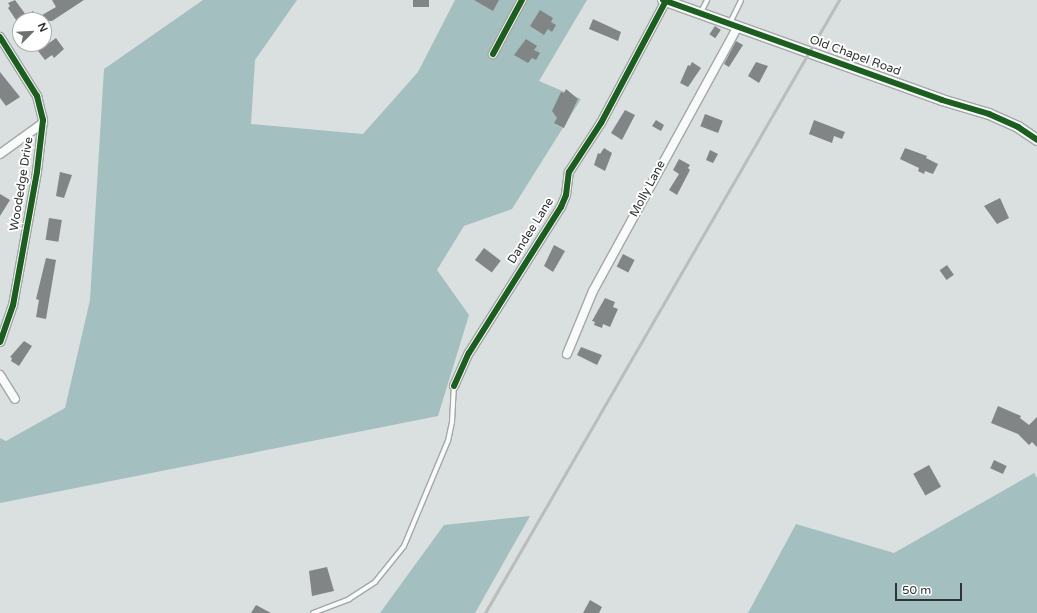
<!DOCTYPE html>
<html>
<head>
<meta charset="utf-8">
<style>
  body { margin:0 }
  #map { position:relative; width:1037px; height:613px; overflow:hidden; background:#dadfdf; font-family:"Varela Round",sans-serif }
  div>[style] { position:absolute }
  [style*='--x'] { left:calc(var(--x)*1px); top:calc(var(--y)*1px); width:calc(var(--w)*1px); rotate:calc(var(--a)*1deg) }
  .forest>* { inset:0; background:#a4bfbf }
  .building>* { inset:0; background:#818585; transform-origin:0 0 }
  .roads { filter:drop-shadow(1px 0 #a4a7a7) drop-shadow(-1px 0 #a4a7a7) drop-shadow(0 1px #a4a7a7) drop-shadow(0 -1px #a4a7a7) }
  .service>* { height:4px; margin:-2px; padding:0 2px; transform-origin:2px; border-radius:2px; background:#f9fafa }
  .minor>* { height:8px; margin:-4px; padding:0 4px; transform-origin:4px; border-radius:4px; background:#f9fafa }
  .tertiary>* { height:10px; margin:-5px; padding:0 5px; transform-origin:5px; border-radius:5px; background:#f9fafa }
  .rail>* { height:2.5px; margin:-1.25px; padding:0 1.25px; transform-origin:1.25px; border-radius:1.25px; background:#bbbcbc }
  .cycleway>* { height:6px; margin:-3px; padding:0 3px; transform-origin:3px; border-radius:3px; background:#1b5e20 }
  span { translate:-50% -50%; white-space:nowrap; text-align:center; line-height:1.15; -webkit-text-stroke:4px #fff; paint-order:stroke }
  .street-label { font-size:12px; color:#303434 }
  .north { position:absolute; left:12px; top:12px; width:40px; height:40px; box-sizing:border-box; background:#fff; border:1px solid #acaeae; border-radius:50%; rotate:66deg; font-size:11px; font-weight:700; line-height:16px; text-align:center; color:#303434 }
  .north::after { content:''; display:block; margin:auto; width:14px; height:18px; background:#6c7070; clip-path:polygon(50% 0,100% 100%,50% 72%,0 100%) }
  .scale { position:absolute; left:895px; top:583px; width:67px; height:18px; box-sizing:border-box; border:2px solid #303434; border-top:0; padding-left:5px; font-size:12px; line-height:14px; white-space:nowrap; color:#303434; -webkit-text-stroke:3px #fff; paint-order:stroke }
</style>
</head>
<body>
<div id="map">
  <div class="forest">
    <div style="clip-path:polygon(203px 0,297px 0,255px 60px,251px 124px,363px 134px,418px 72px,455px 0,587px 0,539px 81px,581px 99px,512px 209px,464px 226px,437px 270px,469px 315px,438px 416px,0 503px,0 438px,6px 441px,65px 408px,90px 300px,104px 69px)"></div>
    <div style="clip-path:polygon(1034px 473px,1037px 478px,1037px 613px,748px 613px,796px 524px,894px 553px)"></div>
    <div style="clip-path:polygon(530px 516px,475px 613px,380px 613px,444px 525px)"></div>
  </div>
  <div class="building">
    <div style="clip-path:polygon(15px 0,26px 15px,33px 11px,37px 18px,56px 7px,52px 0,84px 0,52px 21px,16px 20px,8px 8px,10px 6px,8px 3px)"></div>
    <div style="left:413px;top:0;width:16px;height:7px"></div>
    <div style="clip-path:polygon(474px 0,499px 0,493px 11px)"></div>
    <div style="clip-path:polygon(540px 10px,553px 18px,551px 22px,556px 25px,552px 32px,548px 29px,544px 35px,530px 26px)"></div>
    <div style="clip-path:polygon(593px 19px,621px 32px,618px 41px,589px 29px)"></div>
    <div style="left:715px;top:26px;width:7px;height:10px;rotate:34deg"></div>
    <div style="clip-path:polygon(56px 38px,64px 49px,54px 58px,52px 55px,45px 60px,38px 51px)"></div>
    <div style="clip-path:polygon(526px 39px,537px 46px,534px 50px,540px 53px,536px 60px,532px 58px,528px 63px,514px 55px)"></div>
    <div style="clip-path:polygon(736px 41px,743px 45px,729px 67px,724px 64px)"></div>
    <div style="clip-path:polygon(692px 62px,701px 68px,688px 87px,680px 83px,688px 65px,690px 66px)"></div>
    <div style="clip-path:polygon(756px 62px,768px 66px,759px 83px,748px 76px)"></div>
    <div style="clip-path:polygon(0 72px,20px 97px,6px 106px,0 98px)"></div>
    <div style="clip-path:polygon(566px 89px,578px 99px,564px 128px,554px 123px,557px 118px,552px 111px,561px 92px,564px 93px)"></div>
    <div style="clip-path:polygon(625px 110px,635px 115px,622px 140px,611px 133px)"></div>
    <div style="left:705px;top:114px;width:19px;height:13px;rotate:21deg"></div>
    <div style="clip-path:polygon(656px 120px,664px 125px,661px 131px,652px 126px)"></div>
    <div style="clip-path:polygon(814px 120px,845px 132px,842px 139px,834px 136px,832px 143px,809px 134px)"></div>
    <div style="clip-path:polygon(604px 148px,612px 153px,605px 171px,594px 165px,598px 153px,600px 154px)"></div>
    <div style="clip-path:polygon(905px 148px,927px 156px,926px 158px,938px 164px,933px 174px,925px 171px,924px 174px,918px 171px,919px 168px,900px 159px)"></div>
    <div style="clip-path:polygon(710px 150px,718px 154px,713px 163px,706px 160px)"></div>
    <div style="clip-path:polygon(679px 159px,690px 165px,688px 168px,690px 170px,677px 195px,669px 190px,679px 174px,673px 170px)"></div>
    <div style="clip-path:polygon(60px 172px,72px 175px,64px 198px,56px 196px)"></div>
    <div style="clip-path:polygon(0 194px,10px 200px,0 216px)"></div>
    <div style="clip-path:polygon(1000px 198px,1009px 218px,997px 224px,984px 206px)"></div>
    <div style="left:49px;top:218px;width:13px;height:22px;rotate:9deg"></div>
    <div style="clip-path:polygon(554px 245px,565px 251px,553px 272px,544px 266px)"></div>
    <div style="left:484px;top:248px;width:21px;height:15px;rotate:37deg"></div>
    <div style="left:623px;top:254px;width:13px;height:14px;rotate:27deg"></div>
    <div style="clip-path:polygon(46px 258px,56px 260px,46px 319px,36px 317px,39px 300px,36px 299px)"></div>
    <div style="left:947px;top:265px;width:12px;height:9px;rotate:55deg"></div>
    <div style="clip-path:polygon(605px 298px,615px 302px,613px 307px,618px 309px,610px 327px,603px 324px,602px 328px,594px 325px,595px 322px,592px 321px)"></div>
    <div style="clip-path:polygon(24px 341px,32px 346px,19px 366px,11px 361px,12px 358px,10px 357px)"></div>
    <div style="clip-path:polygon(581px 347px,602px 355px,597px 365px,577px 355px)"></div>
    <div style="clip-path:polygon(998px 406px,1021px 416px,1020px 418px,1029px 425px,1037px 417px,1037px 447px,1032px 442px,1029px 445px,1018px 434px,991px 423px)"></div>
    <div style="left:994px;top:460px;width:14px;height:9px;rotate:25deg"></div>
    <div style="left:929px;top:465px;width:25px;height:18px;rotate:61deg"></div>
    <div style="clip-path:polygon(327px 567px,334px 591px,312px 596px,309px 571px)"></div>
    <div style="clip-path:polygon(590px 600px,602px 607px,599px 613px,583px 613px)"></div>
    <div style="clip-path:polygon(256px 605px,271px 613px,251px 613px)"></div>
  </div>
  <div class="roads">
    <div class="service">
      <div style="--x:700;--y:14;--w:16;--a:-63"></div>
      <div style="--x:730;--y:23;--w:25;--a:-64"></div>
      <div style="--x:313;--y:613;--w:39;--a:-21"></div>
      <div style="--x:349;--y:599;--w:31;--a:-33"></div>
      <div style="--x:375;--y:582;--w:46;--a:-51.1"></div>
      <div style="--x:404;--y:546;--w:114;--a:-67.3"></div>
      <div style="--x:448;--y:441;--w:19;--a:-78"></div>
      <div style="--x:452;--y:422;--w:36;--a:-87"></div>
    </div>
    <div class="minor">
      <div style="--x:0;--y:37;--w:70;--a:57.9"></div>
      <div style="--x:37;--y:96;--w:25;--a:76"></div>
      <div style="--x:43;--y:120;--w:52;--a:96.6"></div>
      <div style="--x:37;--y:172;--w:135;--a:100.2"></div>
      <div style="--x:13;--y:305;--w:39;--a:109"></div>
      <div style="--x:493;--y:54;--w:61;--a:-61.8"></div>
      <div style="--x:0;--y:154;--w:53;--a:-35.8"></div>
      <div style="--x:567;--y:354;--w:68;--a:-67.6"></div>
      <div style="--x:593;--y:291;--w:300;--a:-61.3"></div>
      <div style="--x:0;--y:375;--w:28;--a:58"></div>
      <div style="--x:454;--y:386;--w:36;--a:-66"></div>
      <div style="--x:469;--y:353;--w:173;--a:-57.8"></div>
      <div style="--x:561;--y:207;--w:13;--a:-67"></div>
      <div style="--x:566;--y:195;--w:23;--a:-83"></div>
      <div style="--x:569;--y:172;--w:59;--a:-56.9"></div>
      <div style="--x:601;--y:123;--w:138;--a:-62"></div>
    </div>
    <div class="tertiary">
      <div style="--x:663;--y:0;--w:296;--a:19.7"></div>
      <div style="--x:942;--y:100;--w:49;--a:16.6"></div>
      <div style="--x:989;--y:114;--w:32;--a:24"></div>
      <div style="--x:1018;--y:127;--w:23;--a:34"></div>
    </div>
  </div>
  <div class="rail">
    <div style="--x:485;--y:613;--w:708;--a:-59.99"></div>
  </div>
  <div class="cycleway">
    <div style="--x:663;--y:0;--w:296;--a:19.7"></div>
    <div style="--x:942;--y:100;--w:49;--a:16.6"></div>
    <div style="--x:989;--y:114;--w:32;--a:24"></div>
    <div style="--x:1018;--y:127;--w:23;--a:34"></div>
    <div style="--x:0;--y:37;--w:70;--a:57.9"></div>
    <div style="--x:37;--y:96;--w:25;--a:76"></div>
    <div style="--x:43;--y:120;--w:52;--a:96.6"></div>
    <div style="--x:37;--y:172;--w:135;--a:100.2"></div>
    <div style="--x:13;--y:305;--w:39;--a:109"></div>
    <div style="--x:493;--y:54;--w:61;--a:-61.8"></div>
    <div style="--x:454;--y:386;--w:36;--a:-66"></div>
    <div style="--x:469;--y:353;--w:173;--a:-57.8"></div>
    <div style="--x:561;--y:207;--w:13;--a:-67"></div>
    <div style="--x:566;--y:195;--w:23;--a:-83"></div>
    <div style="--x:569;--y:172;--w:59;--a:-56.9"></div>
    <div style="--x:601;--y:123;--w:138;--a:-62"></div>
  </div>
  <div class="street-label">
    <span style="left:855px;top:56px;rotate:20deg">Old Chapel Road</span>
    <span style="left:22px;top:184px;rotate:-81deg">Woodedge Drive</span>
    <span style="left:648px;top:189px;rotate:-62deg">Molly Lane</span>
    <span style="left:531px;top:231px;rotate:-58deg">Dandee Lane</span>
  </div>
  <div class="north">N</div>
  <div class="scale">50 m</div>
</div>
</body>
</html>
